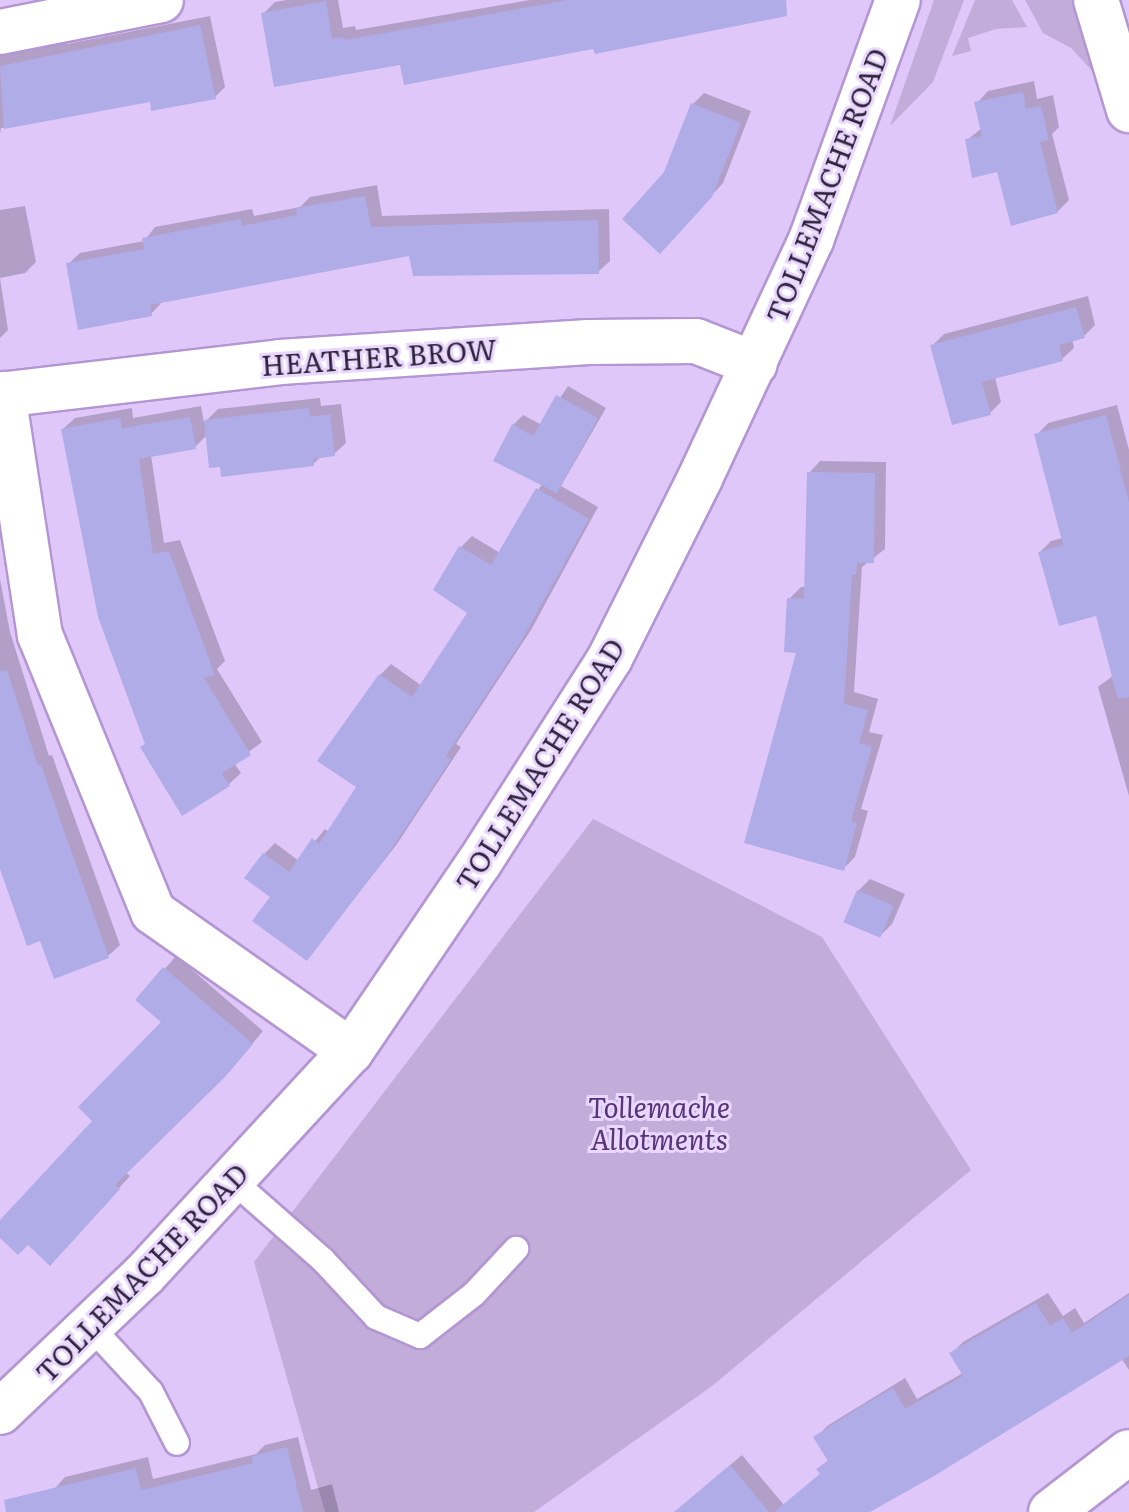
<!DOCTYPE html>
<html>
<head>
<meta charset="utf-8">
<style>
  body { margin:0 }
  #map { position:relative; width:1129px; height:1512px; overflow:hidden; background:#dfc7fa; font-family:Literata,serif }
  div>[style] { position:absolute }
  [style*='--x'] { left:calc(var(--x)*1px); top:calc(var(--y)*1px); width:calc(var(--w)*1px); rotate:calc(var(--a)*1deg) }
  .green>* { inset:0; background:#c1acda }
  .shadow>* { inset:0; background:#0003 }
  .building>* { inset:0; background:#aface8; transform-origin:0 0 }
  .roads { filter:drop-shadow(2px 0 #b396d2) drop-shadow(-2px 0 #b396d2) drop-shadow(0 2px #b396d2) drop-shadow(0 -2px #b396d2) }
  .service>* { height:24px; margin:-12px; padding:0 12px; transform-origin:12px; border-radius:12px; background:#fff }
  .minor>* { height:44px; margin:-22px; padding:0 22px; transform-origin:22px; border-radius:22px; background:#fff }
  .tertiary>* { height:44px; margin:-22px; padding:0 22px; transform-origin:22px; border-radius:22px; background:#fff }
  span { translate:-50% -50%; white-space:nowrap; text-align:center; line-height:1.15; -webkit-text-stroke:6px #e9d7fe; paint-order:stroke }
  .street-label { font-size:28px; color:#2f233b }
  .park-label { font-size:28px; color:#583579; font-style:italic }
</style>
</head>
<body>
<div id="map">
  <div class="green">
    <div style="clip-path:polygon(934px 0,964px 0,933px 82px,890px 126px)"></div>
    <div style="clip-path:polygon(975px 0,1012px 0,1027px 27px,996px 29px,968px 38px,971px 51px,952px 56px)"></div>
    <div style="clip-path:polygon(1025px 0,1076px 0,1096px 75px,1071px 48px,1043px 33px)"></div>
    <div style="clip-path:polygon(593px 819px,822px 937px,971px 1170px,712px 1386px,534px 1512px,325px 1512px,254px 1262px)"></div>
  </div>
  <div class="shadow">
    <div style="clip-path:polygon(287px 0,338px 0,343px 28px,355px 26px,356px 30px,530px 0,754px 0,595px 46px,402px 62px,276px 85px,263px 14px,275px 2px)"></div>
    <div style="clip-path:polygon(210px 16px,225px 87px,215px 97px,151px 100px,1px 128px,0 134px,0 56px,65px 38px,67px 44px)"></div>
    <div style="clip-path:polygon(1034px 81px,1037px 99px,1053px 95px,1059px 127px,1052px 134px,1069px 200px,1057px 212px,999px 170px,967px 140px,982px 128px,977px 103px,988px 91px)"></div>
    <div style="clip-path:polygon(704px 93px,751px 111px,723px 183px,671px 239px,666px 174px,693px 104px)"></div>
    <div style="clip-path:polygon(377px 185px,382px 216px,609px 209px,610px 261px,598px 272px,410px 254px,162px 302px,151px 314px,68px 264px,80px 253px,144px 241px,155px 227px,252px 209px,254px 216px,300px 207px,310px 197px)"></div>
    <div style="clip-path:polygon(25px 206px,36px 262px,25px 273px,0 278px,8px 330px,0 338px,0 210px)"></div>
    <div style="clip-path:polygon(1088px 296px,1095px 325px,1084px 336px,1072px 339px,1074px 348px,1062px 359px,995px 377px,1001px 402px,990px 413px,932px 346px,944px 334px)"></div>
    <div style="clip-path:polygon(568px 386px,606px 408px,561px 486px,598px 507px,531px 630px,456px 744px,461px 747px,397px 844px,307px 959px,273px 896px,264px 854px,275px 843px,299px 861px,325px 829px,329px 832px,359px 787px,380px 675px,391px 664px,422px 686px,470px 612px,461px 547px,472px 536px,500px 553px,542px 484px,513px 425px,523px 415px,542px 425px)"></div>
    <div style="clip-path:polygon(320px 398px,321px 406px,341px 404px,346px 443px,334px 454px,322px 456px,313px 464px,222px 464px,208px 434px,195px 447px,151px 455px,164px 543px,180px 540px,225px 661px,217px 669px,262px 742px,234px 763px,241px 773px,229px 784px,183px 813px,147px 743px,63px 429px,75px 418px,132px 408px,133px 418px,201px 406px,204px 423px,218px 409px)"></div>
    <div style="clip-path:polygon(1117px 405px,1129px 450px,1129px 796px,1098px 687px,1114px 675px,1098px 614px,1040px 552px,1051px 541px,1063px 538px,1037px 435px,1048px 423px)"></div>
    <div style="clip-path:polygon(820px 461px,886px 462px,885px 549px,862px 567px,854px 692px,878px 699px,869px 732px,883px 735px,861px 809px,868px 811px,855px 857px,843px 869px,789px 599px,801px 587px,806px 587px,809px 473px)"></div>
    <div style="clip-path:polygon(0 579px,10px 632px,49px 756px,52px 755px,120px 945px,108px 956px,41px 939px,0 863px)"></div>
    <div style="clip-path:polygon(870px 879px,905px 894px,892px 924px,880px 936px,858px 891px)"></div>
    <div style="clip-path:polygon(176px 956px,263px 1031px,236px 1063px,125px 1172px,130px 1176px,61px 1252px,0 1235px,0 1223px,94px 1121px,164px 1022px,138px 1000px)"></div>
    <div style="clip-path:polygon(1048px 1293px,1063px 1316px,1075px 1308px,1084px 1323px,1129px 1293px,1129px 1370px,1121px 1358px,866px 1512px,702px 1512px,703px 1488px,742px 1455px,784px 1505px,821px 1473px,819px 1469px,829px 1459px,816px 1438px,827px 1426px,905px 1378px,917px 1399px,963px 1373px,952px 1353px,963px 1342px)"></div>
    <div style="clip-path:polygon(298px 1437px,311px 1490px,332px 1484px,339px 1512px,34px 1512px,65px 1477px,148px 1457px,153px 1479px,256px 1454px,265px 1445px)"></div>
  </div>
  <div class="building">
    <div style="clip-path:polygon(568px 0,786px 0,787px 16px,595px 54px,593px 49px,404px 85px,400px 65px,274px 87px,261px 13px,326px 1px,332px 39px,344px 37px,345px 40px)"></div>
    <div style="clip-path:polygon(200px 25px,216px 99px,151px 111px,150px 102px,4px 129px,0 66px)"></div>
    <div style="clip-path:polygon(1023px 92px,1026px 109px,1041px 106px,1049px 140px,1040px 142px,1058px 213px,1011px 226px,997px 172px,972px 178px,965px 139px,982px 136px,974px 102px)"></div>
    <div style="clip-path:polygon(691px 103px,741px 123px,712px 197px,660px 254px,622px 219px,664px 172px)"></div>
    <div style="clip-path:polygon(365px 196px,371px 227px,598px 220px,599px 274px,413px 276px,409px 256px,150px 305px,152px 316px,78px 330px,66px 263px,144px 249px,142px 238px,241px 219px,242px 226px,297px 215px,296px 208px)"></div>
    <div style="clip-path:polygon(1076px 307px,1085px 338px,1059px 345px,1063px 361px,982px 382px,991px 415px,952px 425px,930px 345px)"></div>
    <div style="clip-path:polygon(556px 395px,598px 418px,557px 493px,493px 461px,512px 424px,533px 436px)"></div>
    <div style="clip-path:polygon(309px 408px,310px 417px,330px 414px,335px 456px,313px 459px,314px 466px,221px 477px,220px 467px,209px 468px,204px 420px)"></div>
    <div style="clip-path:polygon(1106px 415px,1129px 502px,1129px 697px,1118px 699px,1096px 616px,1059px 626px,1038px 552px,1063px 545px,1034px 434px)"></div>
    <div style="clip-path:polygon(190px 417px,196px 449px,139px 459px,153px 554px,169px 551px,215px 675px,204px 678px,251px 755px,222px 773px,230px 786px,182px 816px,140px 747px,145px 744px,98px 617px,61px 429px,120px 418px,122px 428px)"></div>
    <div style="clip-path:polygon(807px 472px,875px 473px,874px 563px,857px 563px,856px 575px,852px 575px,844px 704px,868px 710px,859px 743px,872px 747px,851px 821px,857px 823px,844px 871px,744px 843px,796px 653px,784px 652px,787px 598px,804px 599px)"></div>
    <div style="clip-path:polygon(536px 488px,589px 519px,520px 643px,446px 756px,451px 759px,386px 857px,307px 961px,252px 921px,270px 897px,244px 878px,263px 853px,289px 872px,312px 838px,319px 844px,356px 787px,317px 761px,379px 674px,412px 697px,467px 613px,433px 590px,459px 546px,491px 565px)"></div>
    <div style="clip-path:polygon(7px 670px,38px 766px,41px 765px,109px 958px,54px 979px,40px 941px,27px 946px,0 869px,0 671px)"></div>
    <div style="left:857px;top:890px;width:40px;height:35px;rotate:23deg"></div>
    <div style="clip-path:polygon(163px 967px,253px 1044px,225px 1077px,115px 1185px,120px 1189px,50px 1266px,28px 1245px,18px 1255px,0 1238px,0 1220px,92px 1121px,78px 1107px,161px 1022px,135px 1000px)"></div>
    <div style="clip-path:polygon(1129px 1295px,1129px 1356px,934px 1476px,870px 1512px,774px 1512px,820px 1474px,816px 1469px,828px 1461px,813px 1437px,865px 1404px,893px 1388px,905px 1409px,963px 1376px,949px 1353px,1036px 1303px,1050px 1326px,1063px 1318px,1072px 1333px)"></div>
    <div style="clip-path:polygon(287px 1447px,303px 1512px,6px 1512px,4px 1500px,136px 1468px,141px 1490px,253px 1463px,252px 1456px)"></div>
    <div style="clip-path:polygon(730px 1465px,769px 1512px,674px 1512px)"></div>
  </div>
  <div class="roads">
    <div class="service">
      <div style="--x:232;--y:1180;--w:121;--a:41.3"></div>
      <div style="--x:323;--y:1260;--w:78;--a:47.1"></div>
      <div style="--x:376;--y:1317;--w:48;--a:23.4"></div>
      <div style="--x:420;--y:1336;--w:68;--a:-37.9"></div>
      <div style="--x:474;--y:1294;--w:62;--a:-47"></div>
      <div style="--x:91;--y:1327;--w:88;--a:47.3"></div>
      <div style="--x:151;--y:1392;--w:57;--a:63"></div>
    </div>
    <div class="minor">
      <div style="--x:1096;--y:0;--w:115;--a:73.3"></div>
      <div style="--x:0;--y:32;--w:164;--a:-11.2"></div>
      <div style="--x:3;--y:394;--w:244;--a:81.3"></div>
      <div style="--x:40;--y:635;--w:299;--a:67.8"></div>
      <div style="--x:153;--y:912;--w:242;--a:35.1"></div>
      <div style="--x:0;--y:395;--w:282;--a:-6.7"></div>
      <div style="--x:280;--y:362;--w:309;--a:-3.7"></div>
      <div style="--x:588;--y:342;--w:108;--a:-0.5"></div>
      <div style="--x:696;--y:341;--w:63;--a:21.3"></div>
      <div style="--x:1051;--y:1512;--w:98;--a:-37.6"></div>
    </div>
    <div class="tertiary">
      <div style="--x:0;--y:1412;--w:199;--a:-43.6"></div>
      <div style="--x:144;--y:1275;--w:305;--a:-47.3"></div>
      <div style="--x:351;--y:1051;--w:227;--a:-55.8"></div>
      <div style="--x:479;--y:863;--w:243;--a:-57.4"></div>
      <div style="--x:610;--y:658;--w:201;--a:-63.4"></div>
      <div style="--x:700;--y:478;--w:263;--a:-65"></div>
      <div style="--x:811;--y:240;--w:255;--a:-70.1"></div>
    </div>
  </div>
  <div class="street-label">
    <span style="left:826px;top:185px;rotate:-69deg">TOLLEMACHE ROAD</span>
    <span style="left:379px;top:356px;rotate:-4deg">HEATHER BROW</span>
    <span style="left:539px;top:764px;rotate:-58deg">TOLLEMACHE ROAD</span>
    <span style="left:141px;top:1272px;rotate:-46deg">TOLLEMACHE ROAD</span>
  </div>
  <div class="park-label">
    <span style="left:659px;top:1122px">Tollemache<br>Allotments</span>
  </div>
</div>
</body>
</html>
